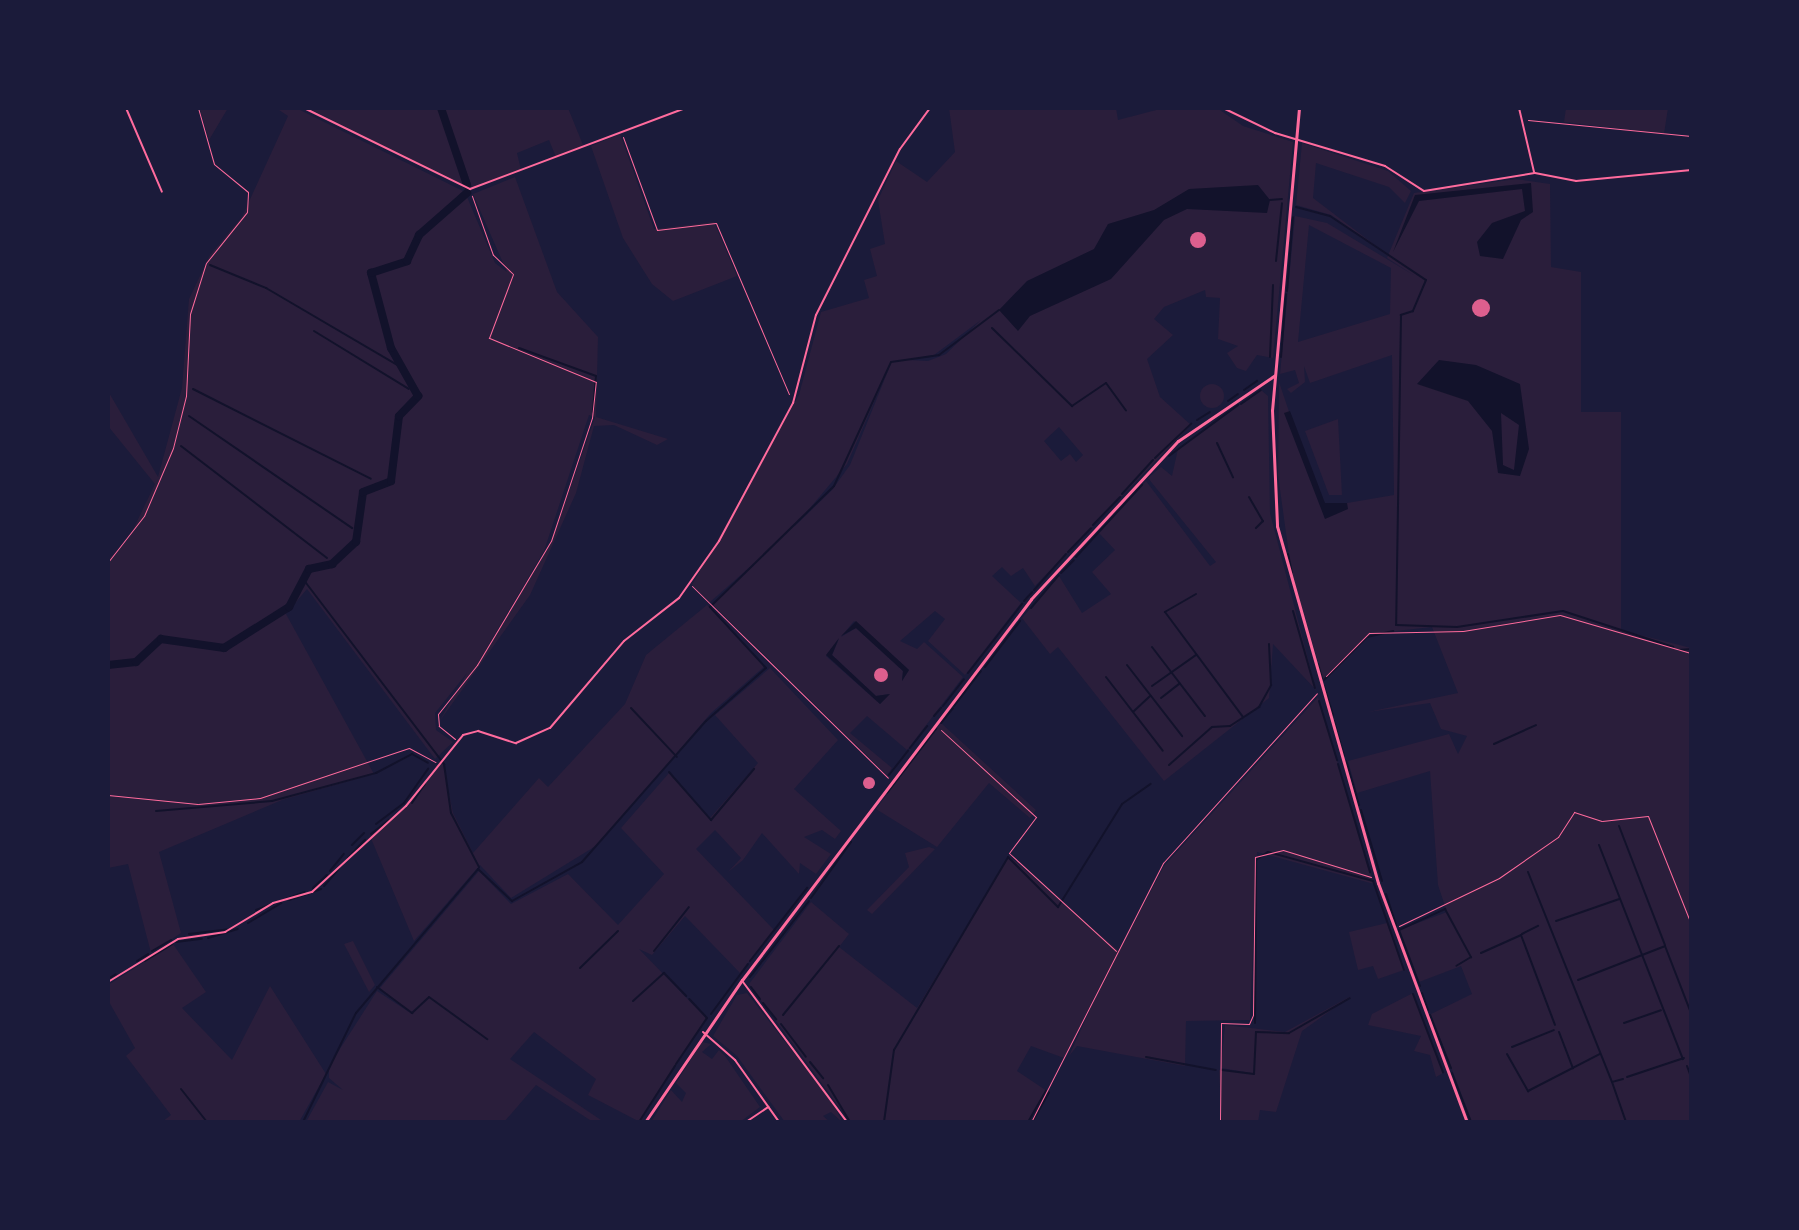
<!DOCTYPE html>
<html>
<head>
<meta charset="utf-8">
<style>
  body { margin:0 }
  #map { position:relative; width:1799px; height:1230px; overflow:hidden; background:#1b1b3a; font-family:"Nunito Sans",sans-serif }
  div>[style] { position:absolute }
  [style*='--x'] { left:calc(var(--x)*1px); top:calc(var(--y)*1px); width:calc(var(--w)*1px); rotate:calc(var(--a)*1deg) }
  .green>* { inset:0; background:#2a1e3b }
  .round { border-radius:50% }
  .water>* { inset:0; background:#12122b }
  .stream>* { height:2px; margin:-1px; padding:0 1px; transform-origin:1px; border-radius:1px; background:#12122b }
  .river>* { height:8px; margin:-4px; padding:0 4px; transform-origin:4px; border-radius:4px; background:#12122b }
  .building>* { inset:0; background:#dd5f8e }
  .path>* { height:1px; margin:-0.5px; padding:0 0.5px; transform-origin:0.5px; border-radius:0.5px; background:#ff6b9d }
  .minor>* { height:2px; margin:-1px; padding:0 1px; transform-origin:1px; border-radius:1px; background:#ff6b9d }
  .tertiary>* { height:3px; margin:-1.5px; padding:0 1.5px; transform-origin:1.5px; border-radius:1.5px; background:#ff6b9d }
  span { translate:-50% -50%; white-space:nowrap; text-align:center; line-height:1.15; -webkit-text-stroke:6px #1b1b3a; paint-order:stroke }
  .frame { position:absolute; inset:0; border:110px solid #1b1b3a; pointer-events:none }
</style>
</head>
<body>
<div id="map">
  <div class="green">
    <div style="clip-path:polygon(228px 108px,209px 140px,200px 110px)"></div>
    <div style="clip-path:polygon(evenodd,276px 108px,296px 108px,463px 191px,418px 235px,406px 258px,374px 273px,410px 261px,423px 233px,467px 197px,495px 263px,507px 272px,473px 194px,515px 177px,557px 292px,598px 337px,596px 417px,668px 439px,657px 445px,614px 425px,594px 426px,576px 493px,530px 595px,439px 722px,467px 673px,435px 713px,436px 730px,453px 742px,435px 759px,307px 589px,286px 614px,374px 774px,282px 800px,159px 852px,181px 933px,151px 953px,128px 864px,108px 868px,108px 560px,130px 536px,155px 484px,108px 426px,108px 391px,158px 477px,182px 388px,189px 299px,210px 255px,242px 217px,284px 125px,288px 116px,276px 108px,589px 415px,595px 417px,551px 543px,476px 666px,544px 551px,589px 415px)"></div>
    <div style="clip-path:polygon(308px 108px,568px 108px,583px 145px,556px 157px,549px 140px,517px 153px,521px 170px,472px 187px,448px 122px,463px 186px)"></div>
    <div style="clip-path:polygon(evenodd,949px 108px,1116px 108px,1118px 120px,1164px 108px,1217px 108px,1243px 126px,1293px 142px,1273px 358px,1257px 355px,1246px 371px,1237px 368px,1227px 353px,1238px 346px,1218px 339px,1220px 298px,1206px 297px,1205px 290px,1164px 307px,1154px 319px,1173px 335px,1147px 359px,1160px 397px,1191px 425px,1035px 586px,1023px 568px,1011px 576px,1002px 567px,992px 576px,1021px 603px,965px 675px,928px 641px,945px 619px,935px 611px,900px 641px,917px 649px,924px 642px,963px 677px,907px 750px,867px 716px,850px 733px,892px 768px,887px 775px,712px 604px,775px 545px,710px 602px,692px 585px,799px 395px,821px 312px,869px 298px,864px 280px,877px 276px,870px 249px,885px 244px,878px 200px,896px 161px,927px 182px,955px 152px,949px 108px,981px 320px,946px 354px,928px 361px,908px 360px,934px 355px,981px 320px,949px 108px,892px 361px,850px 465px,832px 490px,794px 527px,847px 464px,892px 361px,949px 108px,1059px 427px,1083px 455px,1076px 462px,1070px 454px,1061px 461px,1044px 441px,1059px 427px,949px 108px,854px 621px,909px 670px,902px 681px,903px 671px,856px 628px,841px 637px,854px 621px,949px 108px,839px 639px,832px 655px,876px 696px,889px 694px,880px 704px,826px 656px,839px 639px)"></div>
    <div style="clip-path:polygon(1566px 108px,1668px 108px,1664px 134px,1564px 122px)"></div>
    <div style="clip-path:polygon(620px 134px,654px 229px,714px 222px,737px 276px,673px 301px,652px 284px,623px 238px,591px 146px)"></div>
    <div style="clip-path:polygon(1302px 143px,1388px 171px,1411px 191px,1405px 203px,1389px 187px,1316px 163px,1313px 198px,1384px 252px,1331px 215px,1296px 205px)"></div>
    <div style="clip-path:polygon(evenodd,1516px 179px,1550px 184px,1551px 267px,1581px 272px,1581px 412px,1621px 412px,1621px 630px,1691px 648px,1691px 1122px,1472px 1122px,1431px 1014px,1472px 994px,1461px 966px,1419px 982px,1399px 930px,1447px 912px,1438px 885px,1430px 771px,1357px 793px,1348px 761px,1449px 734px,1458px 754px,1467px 736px,1441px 729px,1430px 703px,1368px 712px,1458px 693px,1432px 627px,1369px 634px,1323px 679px,1291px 569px,1278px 475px,1279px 382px,1325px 518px,1347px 503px,1394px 495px,1392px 355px,1310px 383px,1304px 366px,1305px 382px,1291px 393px,1287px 389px,1299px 383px,1295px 370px,1280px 374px,1295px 216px,1327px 223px,1415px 276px,1387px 258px,1414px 193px,1516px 179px,1309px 225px,1391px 268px,1390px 314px,1298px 342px,1309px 225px)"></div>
    <div class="round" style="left:1200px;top:384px;width:24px;height:24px"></div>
    <div style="clip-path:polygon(1261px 390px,1268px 396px,1270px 513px,1316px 690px,1273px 644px,1269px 698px,1164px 781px,1058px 647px,1050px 654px,1022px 618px,1059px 576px,1082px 613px,1111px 594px,1092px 572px,1115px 550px,1098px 532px,1146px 481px,1210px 566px,1216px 562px,1148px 478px,1161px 467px,1172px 476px,1178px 449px)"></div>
    <div style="clip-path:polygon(1338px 419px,1342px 495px,1329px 495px,1305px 431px)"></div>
    <div style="clip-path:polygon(707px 605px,765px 666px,711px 713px,599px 844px,511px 898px,480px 865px,414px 941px,370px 836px,408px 806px,442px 759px,453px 813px,473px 853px,539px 778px,548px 787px,625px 704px,646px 655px)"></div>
    <div style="clip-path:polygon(770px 668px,838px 740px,794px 789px,841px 831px,835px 839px,822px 830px,804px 837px,831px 854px,816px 874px,800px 863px,799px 874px,762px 833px,743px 860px,728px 872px,741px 858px,715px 830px,696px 849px,774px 930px,740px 973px,685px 916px,652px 955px,639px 949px,706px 1018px,640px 1122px,588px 1095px,596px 1079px,534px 1032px,510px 1059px,604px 1122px,593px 1122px,536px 1085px,504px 1122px,306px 1122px,328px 1082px,343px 1090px,329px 1078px,329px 1066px,377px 991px,412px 1014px,380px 988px,479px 871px,511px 904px,568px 874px,618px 925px,664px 874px,621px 828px,669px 773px,710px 818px,758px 763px,715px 715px)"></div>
    <div style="clip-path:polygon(1318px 697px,1374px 884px,1257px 852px,1250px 1020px,1186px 1021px,1185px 1066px,1077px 1046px,1069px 1056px,1109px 968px,1064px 1058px,1031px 1046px,1017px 1071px,1047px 1091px,1028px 1122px,850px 1122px,749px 984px,811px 902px,849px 934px,839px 947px,917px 1008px,1009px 856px,1119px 951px,1164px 866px)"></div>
    <div style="clip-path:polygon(941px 723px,1036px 810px,1030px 818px,989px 783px,937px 847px,876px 809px)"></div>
    <div style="clip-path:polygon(929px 847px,935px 849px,872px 914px,867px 910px,909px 867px,905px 853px)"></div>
    <div style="clip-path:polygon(1387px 923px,1404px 970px,1378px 979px,1373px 966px,1358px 970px,1349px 932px)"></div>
    <div style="clip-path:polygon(353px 941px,375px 985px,369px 992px,344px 944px)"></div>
    <div style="clip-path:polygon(173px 944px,206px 992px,182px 1008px,232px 1060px,270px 986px,326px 1074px,299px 1122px,162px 1122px,171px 1115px,126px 1056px,135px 1048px,108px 1000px,108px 985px)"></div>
    <div style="clip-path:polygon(747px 993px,833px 1103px,842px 1122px,831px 1112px,823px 1116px,830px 1122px,785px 1122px,737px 1056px,713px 1036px,737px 995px)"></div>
    <div style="clip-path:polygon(1413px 993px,1443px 1073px,1436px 1077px,1430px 1055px,1414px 1051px,1421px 1036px,1368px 1025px,1372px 1014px)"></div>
    <div style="clip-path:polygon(1351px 996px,1302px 1031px,1276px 1112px,1260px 1110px,1258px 1122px,1222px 1122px,1219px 1070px,1257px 1074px,1221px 1068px,1225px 1025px,1285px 1032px)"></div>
    <div style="clip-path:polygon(702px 1042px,711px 1044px,702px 1052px,712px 1059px,719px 1050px,725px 1056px,760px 1107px,740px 1122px,651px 1122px,671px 1090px,682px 1102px,686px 1093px,676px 1083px)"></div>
  </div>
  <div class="water">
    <div style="clip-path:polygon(1531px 183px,1533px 212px,1521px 220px,1503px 259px,1480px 256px,1477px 242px,1492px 223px,1525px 211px,1522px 189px,1419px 201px,1393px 252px,1415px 195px)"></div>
    <div style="clip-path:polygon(1258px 185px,1270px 200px,1267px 213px,1187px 209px,1164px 220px,1111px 279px,1030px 316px,1018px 331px,999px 310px,1027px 281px,1094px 249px,1108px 224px,1154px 210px,1189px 189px)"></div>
    <div style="clip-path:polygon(evenodd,1439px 360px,1476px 365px,1520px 384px,1529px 449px,1520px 476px,1498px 473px,1492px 431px,1468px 401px,1417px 384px,1439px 360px,1501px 413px,1519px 425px,1514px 470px,1503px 465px,1501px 413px)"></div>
    <div style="clip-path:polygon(1290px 411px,1325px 503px,1347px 503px,1348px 509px,1325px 519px,1284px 413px)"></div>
    <div style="clip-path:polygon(856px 621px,909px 670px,902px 681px,903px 671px,856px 628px,841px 636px)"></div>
    <div style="clip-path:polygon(839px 638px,832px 655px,876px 696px,890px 694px,880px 704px,826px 655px)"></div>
  </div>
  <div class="stream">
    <div style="--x:1270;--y:200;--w:12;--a:-5"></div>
    <div style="--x:1296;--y:207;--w:35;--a:15"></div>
    <div style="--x:1330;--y:216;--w:115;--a:33.7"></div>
    <div style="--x:1426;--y:280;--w:34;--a:113"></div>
    <div style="--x:1413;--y:311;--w:13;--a:162"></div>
    <div style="--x:1401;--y:315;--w:310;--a:90.9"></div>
    <div style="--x:1396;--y:625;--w:61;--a:1.9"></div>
    <div style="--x:1457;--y:627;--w:107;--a:-8.6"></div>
    <div style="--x:1563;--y:611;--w:116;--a:18.1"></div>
    <div style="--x:1276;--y:261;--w:58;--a:-84.1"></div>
    <div style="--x:210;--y:265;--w:61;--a:22.3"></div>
    <div style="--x:266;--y:288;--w:154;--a:30.4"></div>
    <div style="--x:1287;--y:291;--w:74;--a:-85.4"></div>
    <div style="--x:992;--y:328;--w:112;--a:44.3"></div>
    <div style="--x:1072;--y:406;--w:41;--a:-34.1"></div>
    <div style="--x:1106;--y:383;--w:34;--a:54"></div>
    <div style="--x:314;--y:331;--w:111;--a:31.4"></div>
    <div style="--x:519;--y:348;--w:82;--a:20"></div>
    <div style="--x:596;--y:376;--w:36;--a:95"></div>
    <div style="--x:1270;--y:357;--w:72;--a:-87.6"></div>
    <div style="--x:1281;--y:357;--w:63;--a:-85.5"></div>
    <div style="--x:193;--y:389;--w:199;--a:26.8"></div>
    <div style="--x:1244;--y:390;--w:16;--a:-35"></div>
    <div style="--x:1228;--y:401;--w:12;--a:-35"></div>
    <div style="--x:1241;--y:404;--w:24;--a:-35"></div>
    <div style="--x:189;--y:416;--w:198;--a:34.5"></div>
    <div style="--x:1197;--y:420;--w:15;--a:-32"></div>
    <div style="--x:1217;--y:443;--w:38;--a:65"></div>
    <div style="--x:181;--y:446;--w:184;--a:37.5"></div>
    <div style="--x:1169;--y:456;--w:86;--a:-36.5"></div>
    <div style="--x:1155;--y:458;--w:50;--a:-43.4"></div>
    <div style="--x:1122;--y:494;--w:46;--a:-47.6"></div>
    <div style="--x:1249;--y:497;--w:28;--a:60"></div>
    <div style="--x:1263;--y:521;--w:10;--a:135"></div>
    <div style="--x:1093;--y:525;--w:39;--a:-46"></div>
    <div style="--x:1068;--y:552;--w:33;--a:-46"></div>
    <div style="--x:1288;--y:554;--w:19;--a:78"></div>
    <div style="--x:1076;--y:557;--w:98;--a:-47.5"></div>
    <div style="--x:1061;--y:573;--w:18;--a:-45"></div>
    <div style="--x:303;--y:579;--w:233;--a:52.7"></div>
    <div style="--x:444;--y:764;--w:49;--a:81.9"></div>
    <div style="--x:451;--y:813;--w:61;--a:62.6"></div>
    <div style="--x:1034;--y:590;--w:48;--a:-48.4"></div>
    <div style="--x:1196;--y:594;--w:36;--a:150"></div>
    <div style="--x:1165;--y:612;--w:131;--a:53.4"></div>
    <div style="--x:1024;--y:601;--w:12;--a:-48"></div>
    <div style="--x:1031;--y:608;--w:43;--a:-49.7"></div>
    <div style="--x:1293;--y:611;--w:80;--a:74.1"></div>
    <div style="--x:1152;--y:647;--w:87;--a:52.5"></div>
    <div style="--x:1679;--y:650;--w:12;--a:-5"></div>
    <div style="--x:1318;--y:664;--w:15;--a:74"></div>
    <div style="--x:1127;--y:665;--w:90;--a:52.2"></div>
    <div style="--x:985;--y:667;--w:58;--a:-52.7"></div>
    <div style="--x:968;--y:673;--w:88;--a:-52"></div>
    <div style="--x:1106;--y:677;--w:93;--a:52.4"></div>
    <div style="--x:1324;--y:680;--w:61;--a:-45"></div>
    <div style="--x:1367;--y:637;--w:27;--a:-13"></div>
    <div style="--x:1152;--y:686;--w:54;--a:-35.2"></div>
    <div style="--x:1324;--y:686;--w:31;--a:73"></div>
    <div style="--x:1161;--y:698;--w:23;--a:-38"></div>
    <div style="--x:1319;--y:701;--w:62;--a:73"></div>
    <div style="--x:943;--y:706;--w:34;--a:-52"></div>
    <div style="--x:954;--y:706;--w:44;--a:-52.4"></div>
    <div style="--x:631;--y:708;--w:67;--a:46.8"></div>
    <div style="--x:1134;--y:711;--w:22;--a:-43"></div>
    <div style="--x:934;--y:716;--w:11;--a:-49"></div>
    <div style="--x:1334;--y:721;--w:36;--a:74"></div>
    <div style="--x:941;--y:723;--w:19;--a:-51"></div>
    <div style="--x:1494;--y:744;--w:46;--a:-24.3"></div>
    <div style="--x:910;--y:748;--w:28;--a:-52"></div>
    <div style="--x:1346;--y:761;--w:46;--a:73.5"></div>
    <div style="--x:1338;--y:764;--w:113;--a:73.5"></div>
    <div style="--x:1169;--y:765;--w:57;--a:-41.5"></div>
    <div style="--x:1212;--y:727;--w:18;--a:-3"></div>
    <div style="--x:1230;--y:726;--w:35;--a:-33"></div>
    <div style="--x:1259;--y:707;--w:25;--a:-61"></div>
    <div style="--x:1271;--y:685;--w:41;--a:-92.8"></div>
    <div style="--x:669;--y:772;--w:64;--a:48.8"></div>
    <div style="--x:711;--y:820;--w:67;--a:-49.9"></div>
    <div style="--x:889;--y:775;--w:31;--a:-52"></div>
    <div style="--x:887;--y:793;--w:81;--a:-52.6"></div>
    <div style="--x:412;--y:803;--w:23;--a:-56"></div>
    <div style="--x:1361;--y:810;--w:74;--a:73.5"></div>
    <div style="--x:156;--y:811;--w:116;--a:-4.9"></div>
    <div style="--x:272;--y:801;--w:108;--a:-15.1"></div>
    <div style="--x:376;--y:773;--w:41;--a:-27.8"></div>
    <div style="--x:412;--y:754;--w:18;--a:29"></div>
    <div style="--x:376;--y:824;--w:35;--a:-37"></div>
    <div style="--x:404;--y:803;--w:42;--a:-54.8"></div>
    <div style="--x:1619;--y:826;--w:128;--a:68.9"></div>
    <div style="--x:371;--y:834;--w:23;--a:-38"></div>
    <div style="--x:352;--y:845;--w:17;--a:-45"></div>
    <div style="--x:1599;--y:845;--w:230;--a:68.6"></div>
    <div style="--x:348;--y:858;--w:25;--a:-47"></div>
    <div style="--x:330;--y:871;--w:22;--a:-51"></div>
    <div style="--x:1528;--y:872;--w:226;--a:68.2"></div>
    <div style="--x:324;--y:886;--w:23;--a:-49"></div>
    <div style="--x:313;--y:888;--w:19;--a:-43"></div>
    <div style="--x:1386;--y:894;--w:33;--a:72"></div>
    <div style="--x:811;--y:898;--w:69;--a:-54.5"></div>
    <div style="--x:289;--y:900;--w:34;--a:-19"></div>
    <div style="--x:256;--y:910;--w:52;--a:-20.2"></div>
    <div style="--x:1556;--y:921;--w:67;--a:-19.2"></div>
    <div style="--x:248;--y:923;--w:39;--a:-31"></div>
    <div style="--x:189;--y:934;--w:38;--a:-7"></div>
    <div style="--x:1522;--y:934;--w:18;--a:-27"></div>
    <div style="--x:208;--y:938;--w:31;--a:-17"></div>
    <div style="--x:176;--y:942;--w:26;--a:-7"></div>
    <div style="--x:152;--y:951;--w:22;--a:-30"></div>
    <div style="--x:654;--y:951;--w:56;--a:-51.5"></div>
    <div style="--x:1481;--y:953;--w:44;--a:-24.2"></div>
    <div style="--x:1521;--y:935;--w:96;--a:69.3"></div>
    <div style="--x:137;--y:961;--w:13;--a:-32"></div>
    <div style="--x:145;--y:961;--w:32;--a:-32"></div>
    <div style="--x:750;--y:961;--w:93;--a:-52"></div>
    <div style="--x:580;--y:968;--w:53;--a:-44.2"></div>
    <div style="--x:750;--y:977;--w:96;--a:-52.2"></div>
    <div style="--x:108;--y:979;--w:9;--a:-32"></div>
    <div style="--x:1578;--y:980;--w:93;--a:-21.3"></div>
    <div style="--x:1665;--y:946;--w:72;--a:68.8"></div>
    <div style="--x:1420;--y:986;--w:60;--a:-110.6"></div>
    <div style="--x:1399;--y:930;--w:51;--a:-24.5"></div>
    <div style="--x:1445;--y:909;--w:55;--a:61.6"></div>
    <div style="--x:1471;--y:957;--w:17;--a:149"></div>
    <div style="--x:377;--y:987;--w:44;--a:36.6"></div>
    <div style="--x:412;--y:1013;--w:23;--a:-43"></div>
    <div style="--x:429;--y:997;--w:72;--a:35.9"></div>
    <div style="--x:751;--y:987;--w:15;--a:53"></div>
    <div style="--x:1422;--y:993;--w:18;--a:71"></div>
    <div style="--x:1413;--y:994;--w:84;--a:69"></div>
    <div style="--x:633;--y:1001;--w:42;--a:-42.1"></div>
    <div style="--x:664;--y:973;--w:32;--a:46"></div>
    <div style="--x:763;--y:1003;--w:21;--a:51"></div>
    <div style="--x:711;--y:1014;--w:62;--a:-53.5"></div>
    <div style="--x:783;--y:1015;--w:89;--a:-50.9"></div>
    <div style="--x:1430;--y:1015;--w:57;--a:68.4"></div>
    <div style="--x:1255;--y:1023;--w:163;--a:-89.6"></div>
    <div style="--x:1256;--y:860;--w:14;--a:-34"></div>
    <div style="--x:1268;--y:852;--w:109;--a:15.4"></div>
    <div style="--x:1373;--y:881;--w:94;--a:70.8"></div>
    <div style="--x:1624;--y:1023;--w:39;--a:-19"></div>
    <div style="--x:781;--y:1024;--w:41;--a:52.9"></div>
    <div style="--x:1559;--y:1032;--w:39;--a:69"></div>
    <div style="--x:1512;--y:1047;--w:45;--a:-22"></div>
    <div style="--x:1507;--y:1054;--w:43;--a:60.4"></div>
    <div style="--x:1528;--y:1091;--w:81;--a:-27.2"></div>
    <div style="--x:1146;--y:1057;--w:71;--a:10.5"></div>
    <div style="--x:810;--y:1062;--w:21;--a:51"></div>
    <div style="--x:676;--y:1064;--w:55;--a:-56"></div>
    <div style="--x:707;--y:1018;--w:26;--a:-133"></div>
    <div style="--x:1687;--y:1066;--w:12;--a:70"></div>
    <div style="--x:1222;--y:1070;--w:32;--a:7"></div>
    <div style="--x:1254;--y:1074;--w:42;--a:-87.3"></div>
    <div style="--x:1256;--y:1032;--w:33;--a:2"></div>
    <div style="--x:1289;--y:1033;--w:70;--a:-29.8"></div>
    <div style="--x:1452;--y:1073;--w:53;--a:68.8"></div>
    <div style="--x:1627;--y:1077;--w:60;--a:-18.4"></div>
    <div style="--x:1623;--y:1079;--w:11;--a:165"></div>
    <div style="--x:1612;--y:1082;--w:42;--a:70.7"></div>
    <div style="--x:828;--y:1085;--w:43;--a:59.3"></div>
    <div style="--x:181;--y:1089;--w:42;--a:51.8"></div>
    <div style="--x:303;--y:1122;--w:121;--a:-64.1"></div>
    <div style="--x:356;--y:1013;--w:189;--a:-49.7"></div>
    <div style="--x:478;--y:869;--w:47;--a:43.3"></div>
    <div style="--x:512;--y:901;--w:80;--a:-29.1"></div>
    <div style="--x:582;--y:862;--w:188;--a:-48.7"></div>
    <div style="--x:706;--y:721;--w:80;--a:-41.5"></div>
    <div style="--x:766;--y:668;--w:83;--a:-132.6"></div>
    <div style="--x:710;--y:607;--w:173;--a:-44.3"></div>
    <div style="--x:834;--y:486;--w:136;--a:-65.3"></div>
    <div style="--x:891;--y:362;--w:49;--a:-8.3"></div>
    <div style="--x:939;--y:355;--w:75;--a:-36.9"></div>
    <div style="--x:639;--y:1122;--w:67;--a:-57.3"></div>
    <div style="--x:884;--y:1122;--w:73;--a:-82.1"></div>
    <div style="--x:894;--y:1050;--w:224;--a:-59.4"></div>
    <div style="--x:1008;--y:857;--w:71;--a:45"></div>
    <div style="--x:1058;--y:907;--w:121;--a:-58.1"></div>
    <div style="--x:1122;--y:804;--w:35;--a:-35"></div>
    <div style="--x:1028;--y:1122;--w:36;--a:-60"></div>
    <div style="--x:1032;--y:1122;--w:34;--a:-60"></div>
    <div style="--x:1689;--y:1122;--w:2;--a:-27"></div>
  </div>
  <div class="river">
    <div style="--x:441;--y:108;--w:81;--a:71.3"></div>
    <div style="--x:108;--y:665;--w:28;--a:-6"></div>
    <div style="--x:136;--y:662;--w:34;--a:-43"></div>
    <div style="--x:161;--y:639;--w:64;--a:8.1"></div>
    <div style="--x:224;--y:648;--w:77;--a:-32.2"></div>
    <div style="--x:289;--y:607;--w:43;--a:-62.2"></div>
    <div style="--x:309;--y:569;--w:24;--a:-12"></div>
    <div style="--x:332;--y:564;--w:33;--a:-43"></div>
    <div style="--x:356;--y:542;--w:50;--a:-82"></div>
    <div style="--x:363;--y:492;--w:30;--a:-21"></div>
    <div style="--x:391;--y:481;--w:65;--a:-83"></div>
    <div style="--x:399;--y:416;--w:28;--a:-46"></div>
    <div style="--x:418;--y:396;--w:55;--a:-119.4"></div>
    <div style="--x:391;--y:348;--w:78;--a:-104.9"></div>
    <div style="--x:371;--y:273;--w:38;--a:-18"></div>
    <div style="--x:407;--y:261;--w:29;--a:-65"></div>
    <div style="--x:419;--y:235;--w:64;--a:-41.2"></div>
  </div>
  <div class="building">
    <div class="round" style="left:1190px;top:232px;width:16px;height:16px"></div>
    <div class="round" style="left:1472px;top:299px;width:18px;height:18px"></div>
    <div class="round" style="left:874px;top:668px;width:14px;height:14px"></div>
    <div class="round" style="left:863px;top:777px;width:12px;height:12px"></div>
  </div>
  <div class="path">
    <div style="--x:1528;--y:120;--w:164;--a:5.6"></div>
    <div style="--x:623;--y:137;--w:99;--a:69.9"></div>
    <div style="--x:657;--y:230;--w:59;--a:-6.8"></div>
    <div style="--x:716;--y:223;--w:186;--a:66.9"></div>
    <div style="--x:108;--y:562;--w:58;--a:-52"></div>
    <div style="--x:144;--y:516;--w:74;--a:-66.9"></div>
    <div style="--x:173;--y:448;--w:54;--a:-76"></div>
    <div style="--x:186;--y:396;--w:82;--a:-87.2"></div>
    <div style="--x:190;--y:314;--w:53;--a:-72.6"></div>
    <div style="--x:206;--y:263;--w:65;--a:-51.2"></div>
    <div style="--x:247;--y:212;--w:20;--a:-87"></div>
    <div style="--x:248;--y:192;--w:44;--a:-140.5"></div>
    <div style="--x:214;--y:164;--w:58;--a:-105.9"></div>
    <div style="--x:692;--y:586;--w:274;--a:44.4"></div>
    <div style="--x:1326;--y:676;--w:61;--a:-45"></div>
    <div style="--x:1369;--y:633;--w:94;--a:-1.2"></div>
    <div style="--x:1463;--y:631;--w:98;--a:-9.4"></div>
    <div style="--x:1560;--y:615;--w:136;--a:16.2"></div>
    <div style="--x:941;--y:730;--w:129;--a:42.5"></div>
    <div style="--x:1036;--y:817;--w:45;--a:126.9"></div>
    <div style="--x:1009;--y:853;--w:145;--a:42.5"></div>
    <div style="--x:455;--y:739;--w:21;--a:-141"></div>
    <div style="--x:439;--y:726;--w:12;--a:-95"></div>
    <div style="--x:438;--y:714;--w:63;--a:-51.5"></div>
    <div style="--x:477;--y:665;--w:144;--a:-59.2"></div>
    <div style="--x:551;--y:541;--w:130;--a:-71.6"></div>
    <div style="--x:592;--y:418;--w:36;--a:-84"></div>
    <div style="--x:596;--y:382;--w:116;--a:-157.6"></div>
    <div style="--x:489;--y:338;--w:68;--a:-69.4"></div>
    <div style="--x:513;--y:274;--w:28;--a:-136"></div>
    <div style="--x:493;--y:255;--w:63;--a:-109.6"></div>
    <div style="--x:108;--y:795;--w:90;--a:5.7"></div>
    <div style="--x:198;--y:804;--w:62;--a:-5.5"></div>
    <div style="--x:260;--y:798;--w:157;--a:-18.6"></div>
    <div style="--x:409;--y:748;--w:30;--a:28"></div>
    <div style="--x:1399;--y:926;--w:111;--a:-25.6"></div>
    <div style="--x:1499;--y:878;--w:72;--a:-34.8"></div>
    <div style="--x:1558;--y:837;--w:30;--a:-57"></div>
    <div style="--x:1574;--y:812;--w:29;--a:18"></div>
    <div style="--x:1602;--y:821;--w:46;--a:-6.2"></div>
    <div style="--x:1648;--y:816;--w:116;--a:68.3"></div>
    <div style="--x:1031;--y:1122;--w:291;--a:-63"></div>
    <div style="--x:1163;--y:863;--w:229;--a:-47.8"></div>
    <div style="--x:1220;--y:1122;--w:99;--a:-89.4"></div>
    <div style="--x:1221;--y:1023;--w:28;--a:2"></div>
    <div style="--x:1249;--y:1024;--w:10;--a:-66"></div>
    <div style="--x:1253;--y:1015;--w:158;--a:-89.3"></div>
    <div style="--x:1255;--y:857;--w:29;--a:-14"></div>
    <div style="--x:1283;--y:850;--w:92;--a:17.1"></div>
  </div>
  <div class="minor">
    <div style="--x:126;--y:108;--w:91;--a:66.8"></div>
    <div style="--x:304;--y:108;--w:185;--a:26"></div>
    <div style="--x:470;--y:189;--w:231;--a:-20.6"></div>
    <div style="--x:1223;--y:108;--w:58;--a:25.7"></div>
    <div style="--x:1275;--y:133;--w:115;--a:16.7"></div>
    <div style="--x:1385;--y:166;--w:46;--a:32.7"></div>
    <div style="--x:1424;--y:191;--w:112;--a:-9.2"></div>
    <div style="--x:1535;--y:173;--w:42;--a:11"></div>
    <div style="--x:1576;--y:181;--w:116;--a:-5.5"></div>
    <div style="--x:1519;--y:108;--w:66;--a:76.8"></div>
    <div style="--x:108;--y:982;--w:82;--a:-31.6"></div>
    <div style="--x:178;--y:939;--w:48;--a:-8.5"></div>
    <div style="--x:225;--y:932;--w:56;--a:-31.1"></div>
    <div style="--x:273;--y:903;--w:41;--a:-15.8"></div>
    <div style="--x:312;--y:892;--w:127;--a:-42.5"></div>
    <div style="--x:406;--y:806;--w:91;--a:-51.2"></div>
    <div style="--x:463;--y:735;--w:16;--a:-15"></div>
    <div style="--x:478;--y:731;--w:40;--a:18"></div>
    <div style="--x:516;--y:743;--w:37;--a:-24"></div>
    <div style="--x:550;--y:728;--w:114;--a:-49.6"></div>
    <div style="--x:624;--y:641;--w:70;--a:-38"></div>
    <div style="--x:679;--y:598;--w:70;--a:-54.9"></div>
    <div style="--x:719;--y:541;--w:157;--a:-61.8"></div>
    <div style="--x:793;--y:403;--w:91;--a:-75.4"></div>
    <div style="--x:816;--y:315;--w:186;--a:-63.2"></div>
    <div style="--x:900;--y:149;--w:51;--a:-53.8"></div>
    <div style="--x:743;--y:982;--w:174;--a:53.4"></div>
    <div style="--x:703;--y:1032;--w:43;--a:41.2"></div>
    <div style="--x:735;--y:1060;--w:76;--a:54.6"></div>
    <div style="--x:746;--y:1122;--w:27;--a:-34"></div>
  </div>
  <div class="tertiary">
    <div style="--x:1299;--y:108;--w:303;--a:95.1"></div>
    <div style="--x:1272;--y:410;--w:116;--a:87.5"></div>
    <div style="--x:1277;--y:526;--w:371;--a:74.2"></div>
    <div style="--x:1378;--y:883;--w:255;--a:69.6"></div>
    <div style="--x:645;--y:1122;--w:172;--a:-55.7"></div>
    <div style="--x:742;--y:980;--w:478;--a:-52.8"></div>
    <div style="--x:1031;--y:599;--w:216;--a:-47.1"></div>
    <div style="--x:1178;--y:441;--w:117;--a:-34.2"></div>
  </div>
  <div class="frame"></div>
</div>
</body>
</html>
